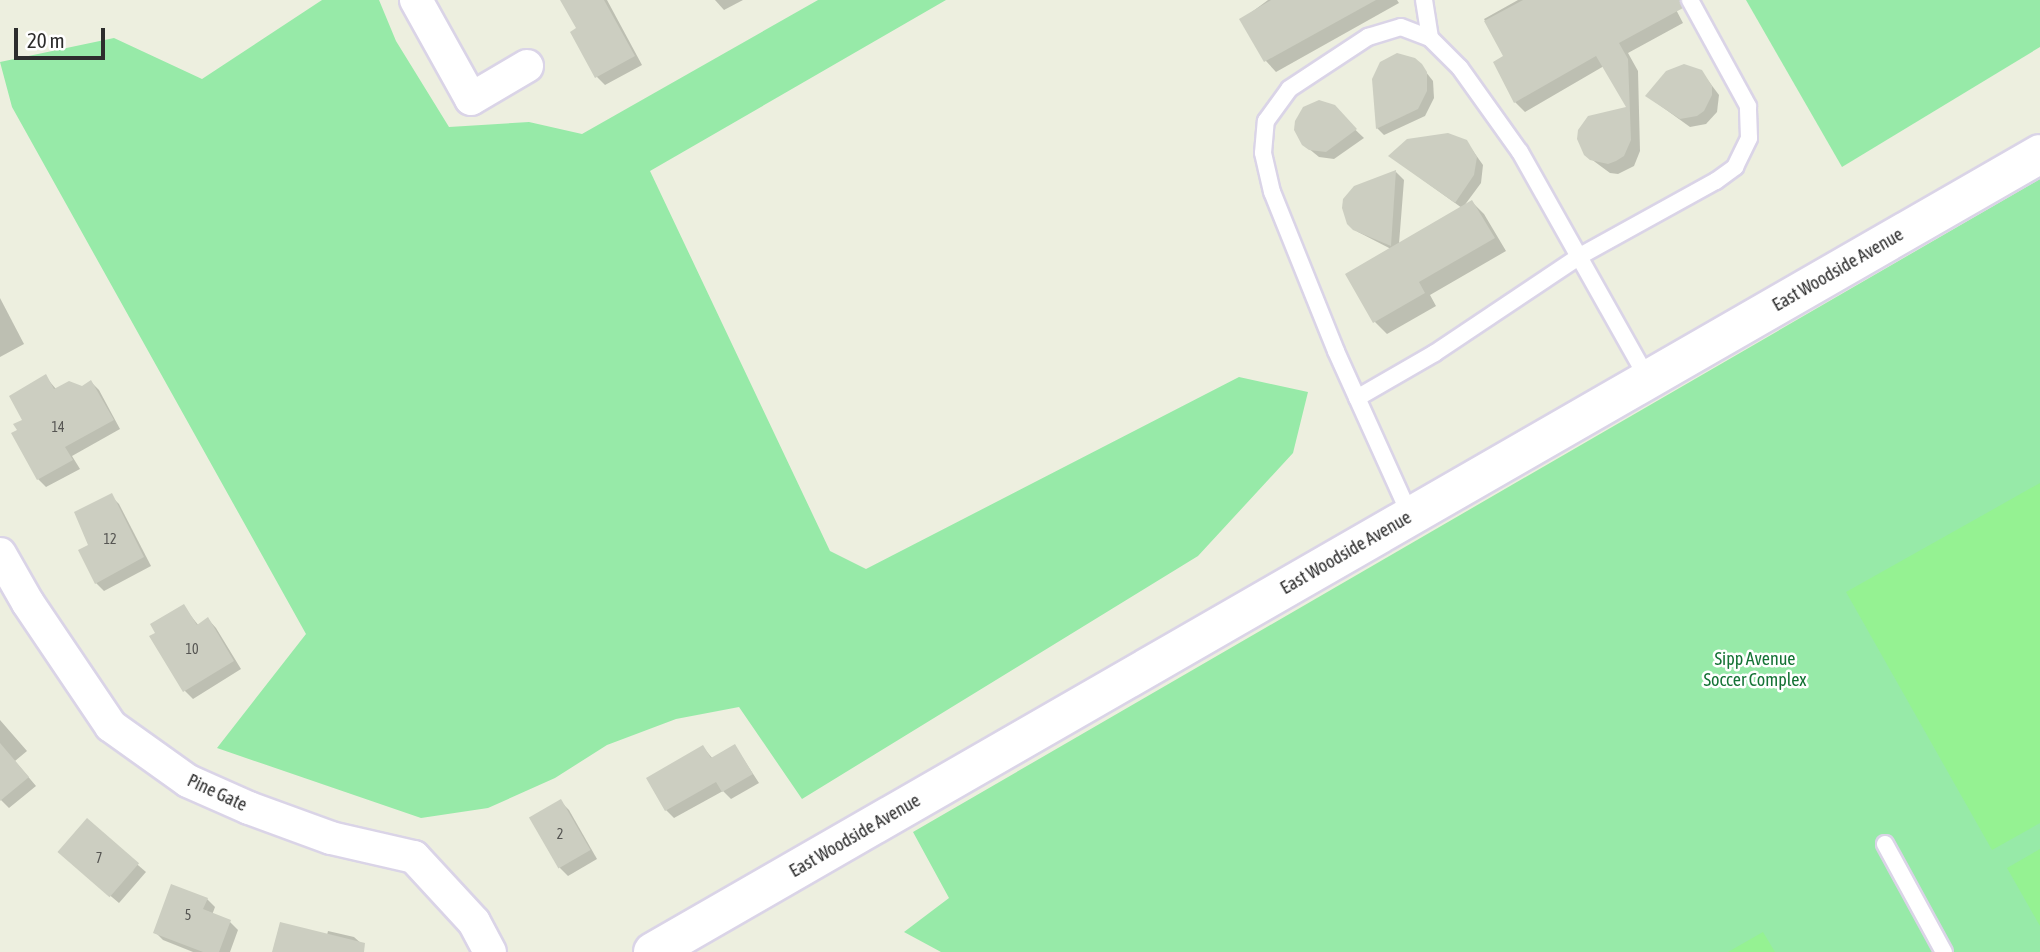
<!DOCTYPE html>
<html>
<head>
<meta charset="utf-8">
<style>
  body { margin:0 }
  #map { position:relative; width:2040px; height:952px; overflow:hidden; background:#edefdf; font-family:"Asap Condensed",sans-serif }
  div>[style] { position:absolute }
  [style*='--x'] { left:calc(var(--x)*1px); top:calc(var(--y)*1px); width:calc(var(--w)*1px); rotate:calc(var(--a)*1deg) }
  .green>* { inset:0; background:#97eaa8 }
  .pitch>* { inset:0; background:#95f292 }
  .shadow>* { inset:0; background:#0003 }
  .building>* { inset:0; background:#cccec1; transform-origin:0 0 }
  .roads { filter:drop-shadow(2px 0 #dad4e7) drop-shadow(-2px 0 #dad4e7) drop-shadow(0 2px #dad4e7) drop-shadow(0 -2px #dad4e7) }
  .service>* { height:16px; margin:-8px; padding:0 8px; transform-origin:8px; border-radius:8px; background:#fff }
  .minor>* { height:32px; margin:-16px; padding:0 16px; transform-origin:16px; border-radius:16px; background:#fff }
  .secondary>* { height:38px; margin:-19px; padding:0 19px; transform-origin:19px; border-radius:19px; background:#fff }
  span { translate:-50% -50%; white-space:nowrap; text-align:center; line-height:1.15; -webkit-text-stroke:5px #fff; paint-order:stroke }
  .number-label { font-size:14px; color:#555552 }
  .number-label span { -webkit-text-stroke-width:0 }
  .street-label { font-size:18px; color:#2d2d2d }
  .park-label { font-size:18px; color:#157335 }
  .scale { position:absolute; left:14px; top:28px; width:91px; height:32px; box-sizing:border-box; border:4px solid #2d2d2d; border-top:0; padding-left:9px; font-size:21px; line-height:24px; white-space:nowrap; color:#2d2d2d; -webkit-text-stroke:5px #fff; paint-order:stroke }
</style>
</head>
<body>
<div id="map">
  <div class="green">
    <div style="clip-path:polygon(322px 0,379px 0,396px 41px,449px 127px,529px 122px,582px 134px,818px 0,946px 0,650px 171px,830px 551px,866px 569px,1239px 377px,1308px 392px,1293px 453px,1198px 556px,802px 799px,739px 707px,676px 719px,607px 745px,555px 778px,488px 808px,421px 818px,217px 748px,306px 634px,12px 107px,0 62px,114px 38px,202px 79px)"></div>
    <div style="clip-path:polygon(1746px 0,2040px 0,2040px 47px,1842px 167px)"></div>
    <div style="clip-path:polygon(2040px 179px,2040px 952px,941px 952px,904px 932px,949px 898px,913px 832px)"></div>
  </div>
  <div class="pitch">
    <div style="clip-path:polygon(2040px 483px,2040px 823px,1992px 850px,1846px 592px)"></div>
    <div style="clip-path:polygon(2040px 849px,2040px 926px,2007px 868px)"></div>
    <div style="clip-path:polygon(1763px 932px,1775px 952px,1728px 952px)"></div>
  </div>
  <div class="shadow">
    <div style="clip-path:polygon(573px 0,607px 0,642px 65px,605px 85px,597px 77px,572px 32px,578px 29px)"></div>
    <div style="clip-path:polygon(715px 0,743px 0,724px 10px)"></div>
    <div style="clip-path:polygon(1268px 0,1397px 0,1399px 3px,1276px 72px,1266px 61px,1241px 20px)"></div>
    <div style="clip-path:polygon(1518px 0,1671px 0,1683px 23px,1628px 53px,1638px 71px,1640px 151px,1634px 166px,1618px 174px,1610px 173px,1591px 159px,1628px 109px,1604px 66px,1525px 112px,1515px 102px,1506px 57px,1484px 19px)"></div>
    <div style="clip-path:polygon(1422px 67px,1433px 81px,1434px 98px,1425px 116px,1384px 135px,1377px 128px)"></div>
    <div style="clip-path:polygon(1701px 71px,1719px 95px,1717px 112px,1706px 124px,1690px 127px,1647px 96px)"></div>
    <div style="clip-path:polygon(1327px 103px,1364px 138px,1334px 159px,1319px 157px,1303px 144px)"></div>
    <div style="clip-path:polygon(1466px 141px,1483px 165px,1481px 183px,1464px 206px,1472px 202px,1484px 214px,1506px 251px,1430px 295px,1436px 306px,1387px 334px,1375px 322px,1391px 249px,1358px 232px,1349px 223px,1396px 172px,1404px 180px,1399px 244px,1462px 208px,1398px 162px)"></div>
    <div style="clip-path:polygon(0 298px,24px 344px,0 357px)"></div>
    <div style="clip-path:polygon(45px 376px,56px 389px,82px 388px,91px 382px,99px 390px,120px 429px,72px 456px,80px 469px,46px 487px,38px 479px,19px 431px)"></div>
    <div style="clip-path:polygon(111px 496px,119px 504px,151px 566px,104px 591px,96px 583px,90px 546px)"></div>
    <div style="clip-path:polygon(183px 606px,199px 626px,208px 619px,216px 628px,241px 669px,193px 699px,185px 691px)"></div>
    <div style="clip-path:polygon(0 720px,27px 751px,15px 761px,36px 786px,9px 808px,0 799px)"></div>
    <div style="clip-path:polygon(735px 746px,759px 783px,731px 799px,723px 791px,674px 818px,666px 810px,703px 747px,713px 759px)"></div>
    <div style="clip-path:polygon(561px 802px,569px 810px,597px 859px,568px 876px,560px 868px)"></div>
    <div style="clip-path:polygon(87px 821px,146px 872px,119px 903px,68px 860px)"></div>
    <div style="clip-path:polygon(207px 899px,215px 907px,212px 915px,230px 922px,238px 930px,230px 952px,193px 952px,163px 940px,155px 932px)"></div>
    <div style="clip-path:polygon(328px 931px,354px 937px,363px 945px,361px 952px,276px 952px,327px 935px)"></div>
  </div>
  <div class="building">
    <div style="clip-path:polygon(560px 0,604px 0,635px 56px,595px 78px,570px 32px,576px 28px)"></div>
    <div style="clip-path:polygon(1271px 0,1376px 0,1264px 62px,1239px 19px)"></div>
    <div style="clip-path:polygon(1523px 0,1680px 0,1683px 8px,1619px 43px,1628px 59px,1631px 140px,1624px 156px,1616px 161px,1608px 164px,1590px 160px,1584px 155px,1577px 139px,1578px 130px,1588px 116px,1626px 107px,1596px 56px,1514px 103px,1493px 62px,1503px 56px,1484px 21px)"></div>
    <div style="clip-path:polygon(1397px 53px,1415px 58px,1422px 64px,1427px 72px,1427px 91px,1418px 109px,1376px 129px,1372px 79px,1380px 62px)"></div>
    <div style="clip-path:polygon(1684px 64px,1702px 70px,1712px 86px,1712px 95px,1704px 111px,1697px 116px,1680px 119px,1645px 96px,1666px 71px)"></div>
    <div style="clip-path:polygon(1319px 100px,1335px 105px,1357px 129px,1326px 152px,1309px 150px,1302px 145px,1294px 130px,1295px 121px,1303px 107px)"></div>
    <div style="clip-path:polygon(1448px 133px,1467px 140px,1477px 157px,1474px 175px,1455px 203px,1388px 156px,1407px 139px)"></div>
    <div style="clip-path:polygon(1396px 170px,1391px 246px,1353px 230px,1347px 224px,1342px 208px,1343px 199px,1354px 186px)"></div>
    <div style="clip-path:polygon(1472px 200px,1495px 238px,1419px 282px,1425px 293px,1373px 323px,1345px 274px)"></div>
    <div style="clip-path:polygon(46px 374px,54px 389px,69px 381px,82px 386px,91px 380px,114px 420px,65px 447px,73px 460px,37px 480px,11px 433px,17px 430px,13px 424px,22px 420px,9px 396px)"></div>
    <div style="clip-path:polygon(112px 493px,144px 557px,95px 584px,78px 550px,88px 545px,74px 512px)"></div>
    <div style="clip-path:polygon(184px 604px,197px 625px,208px 617px,234px 661px,183px 692px,149px 636px,155px 633px,150px 624px)"></div>
    <div style="clip-path:polygon(0 743px,29px 777px,0 801px)"></div>
    <div style="clip-path:polygon(735px 744px,753px 774px,722px 792px,716px 782px,665px 811px,646px 778px,703px 745px,711px 758px)"></div>
    <div style="left:561px;top:799px;width:59px;height:37px;rotate:60deg"></div>
    <div style="left:87px;top:818px;width:69px;height:45px;rotate:41deg"></div>
    <div style="clip-path:polygon(171px 884px,208px 898px,203px 909px,231px 920px,219px 952px,203px 952px,153px 933px)"></div>
    <div style="clip-path:polygon(280px 922px,365px 943px,364px 952px,272px 952px)"></div>
  </div>
  <div class="roads">
    <div class="service">
      <div style="--x:1424;--y:0;--w:38;--a:81"></div>
      <div style="--x:1357;--y:398;--w:90;--a:-30"></div>
      <div style="--x:1435;--y:353;--w:174;--a:-33.8"></div>
      <div style="--x:1580;--y:256;--w:155;--a:-28.9"></div>
      <div style="--x:1716;--y:181;--w:24;--a:-36"></div>
      <div style="--x:1735;--y:167;--w:32;--a:-64"></div>
      <div style="--x:1749;--y:138;--w:32;--a:-92"></div>
      <div style="--x:1748;--y:106;--w:121;--a:-118.7"></div>
      <div style="--x:1410;--y:515;--w:180;--a:-114.3"></div>
      <div style="--x:1336;--y:351;--w:171;--a:-111.9"></div>
      <div style="--x:1272;--y:192;--w:40;--a:-103"></div>
      <div style="--x:1263;--y:153;--w:32;--a:-85"></div>
      <div style="--x:1266;--y:121;--w:39;--a:-54"></div>
      <div style="--x:1289;--y:89;--w:95;--a:-33.4"></div>
      <div style="--x:1368;--y:37;--w:34;--a:-17"></div>
      <div style="--x:1401;--y:27;--w:31;--a:21"></div>
      <div style="--x:1430;--y:38;--w:42;--a:45"></div>
      <div style="--x:1460;--y:68;--w:103;--a:54.5"></div>
      <div style="--x:1520;--y:152;--w:261;--a:60.6"></div>
      <div style="--x:1885;--y:844;--w:123;--a:61.4"></div>
    </div>
    <div class="minor">
      <div style="--x:416;--y:0;--w:113;--a:60.9"></div>
      <div style="--x:471;--y:99;--w:65;--a:-30.5"></div>
      <div style="--x:0;--y:554;--w:56;--a:60.3"></div>
      <div style="--x:28;--y:603;--w:148;--a:56"></div>
      <div style="--x:111;--y:726;--w:95;--a:35.5"></div>
      <div style="--x:188;--y:781;--w:67;--a:23.9"></div>
      <div style="--x:249;--y:808;--w:87;--a:20.1"></div>
      <div style="--x:331;--y:838;--w:85;--a:12.9"></div>
      <div style="--x:414;--y:857;--w:88;--a:47.3"></div>
      <div style="--x:474;--y:922;--w:34;--a:62"></div>
    </div>
    <div class="secondary">
      <div style="--x:653;--y:952;--w:1600;--a:-29.91"></div>
    </div>
  </div>
  <div class="number-label">
    <span style="left:58px;top:427px">14</span>
    <span style="left:110px;top:539px">12</span>
    <span style="left:192px;top:649px">10</span>
    <span style="left:560px;top:834px">2</span>
    <span style="left:99px;top:858px">7</span>
    <span style="left:188px;top:915px">5</span>
  </div>
  <div class="street-label">
    <span style="left:1838px;top:270px;rotate:-30deg">East Woodside Avenue</span>
    <span style="left:1346px;top:553px;rotate:-30deg">East Woodside Avenue</span>
    <span style="left:217px;top:793px;rotate:25deg">Pine Gate</span>
    <span style="left:855px;top:836px;rotate:-30deg">East Woodside Avenue</span>
  </div>
  <div class="park-label">
    <span style="left:1755px;top:670px">Sipp Avenue<br>Soccer Complex</span>
  </div>
  <div class="scale">20 m</div>
</div>
</body>
</html>
